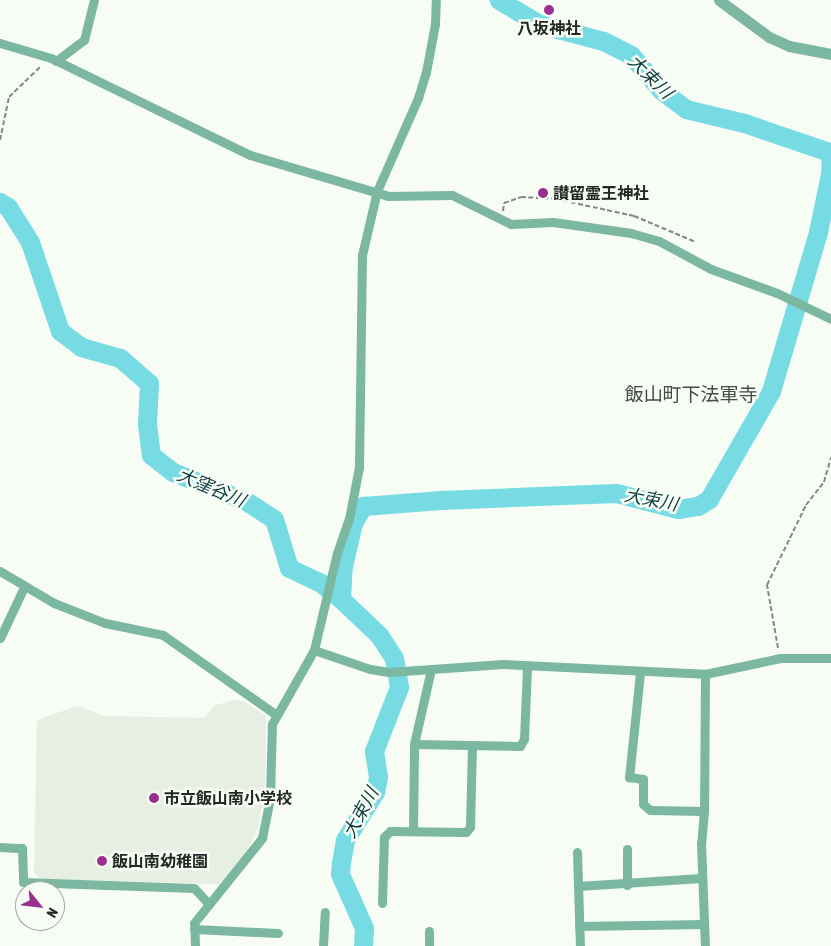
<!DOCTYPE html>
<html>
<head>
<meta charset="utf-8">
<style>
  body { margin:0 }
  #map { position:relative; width:831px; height:946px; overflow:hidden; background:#f7fcf5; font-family:"Asap Condensed","Noto Sans JP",sans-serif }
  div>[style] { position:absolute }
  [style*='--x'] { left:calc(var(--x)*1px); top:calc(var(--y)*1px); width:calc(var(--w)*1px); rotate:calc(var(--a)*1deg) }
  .built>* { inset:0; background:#e6efe2 }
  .river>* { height:19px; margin:-9.5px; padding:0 9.5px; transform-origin:9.5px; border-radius:9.5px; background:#76dbe3 }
  .path>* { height:2px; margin-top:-1px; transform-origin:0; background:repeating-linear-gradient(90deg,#858984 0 5px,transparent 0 7.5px) }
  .minor>* { height:9px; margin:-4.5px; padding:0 4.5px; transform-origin:4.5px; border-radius:4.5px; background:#7cb7a1 }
  .tertiary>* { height:11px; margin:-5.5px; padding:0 5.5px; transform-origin:5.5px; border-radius:5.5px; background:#7cb7a1 }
  .dots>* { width:14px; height:14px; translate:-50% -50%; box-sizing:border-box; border:2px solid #f7fcf5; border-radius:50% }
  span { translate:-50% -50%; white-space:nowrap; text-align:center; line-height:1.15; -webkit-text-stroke:5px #f7fcf5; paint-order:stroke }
  .poi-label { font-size:16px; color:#252724; font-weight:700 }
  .left { translate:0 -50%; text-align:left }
  .water-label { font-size:18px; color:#0b3c40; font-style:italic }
  .quarter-label { font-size:19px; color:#484b46 }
  .north { position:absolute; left:15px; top:881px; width:50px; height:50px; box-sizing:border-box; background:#f7fcf5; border:1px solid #a3a7a1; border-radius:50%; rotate:119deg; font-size:14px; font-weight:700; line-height:20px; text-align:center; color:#252724 }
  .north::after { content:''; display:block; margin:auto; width:18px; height:22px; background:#9b2f90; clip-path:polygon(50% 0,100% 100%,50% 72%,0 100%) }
</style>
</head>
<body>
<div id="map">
  <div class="built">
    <div style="clip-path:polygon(236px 700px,244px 701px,266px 716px,265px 807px,261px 809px,259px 826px,244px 857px,220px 884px,41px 879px,34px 873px,37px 720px,77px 706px,105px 716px,204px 718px,215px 705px)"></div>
  </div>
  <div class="river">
    <div style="--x:0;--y:202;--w:9;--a:32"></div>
    <div style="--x:8;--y:207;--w:41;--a:57.8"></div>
    <div style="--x:30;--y:242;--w:94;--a:71.4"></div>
    <div style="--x:60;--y:331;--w:26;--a:37"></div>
    <div style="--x:81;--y:347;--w:41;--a:15.8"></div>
    <div style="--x:120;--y:358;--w:38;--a:41"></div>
    <div style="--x:149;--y:383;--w:41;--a:92.8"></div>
    <div style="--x:147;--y:424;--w:31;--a:83"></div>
    <div style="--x:151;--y:455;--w:28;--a:38"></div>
    <div style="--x:173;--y:472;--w:79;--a:21.7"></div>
    <div style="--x:246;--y:501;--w:33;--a:33"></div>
    <div style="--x:274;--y:519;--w:51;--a:73"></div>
    <div style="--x:289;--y:568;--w:35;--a:25"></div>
    <div style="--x:321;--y:583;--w:26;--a:39"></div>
    <div style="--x:341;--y:599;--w:52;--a:43.5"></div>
    <div style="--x:379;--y:635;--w:27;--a:57"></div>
    <div style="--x:394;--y:658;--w:29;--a:80"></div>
    <div style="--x:399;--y:687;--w:69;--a:111.3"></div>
    <div style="--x:374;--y:751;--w:26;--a:81"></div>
    <div style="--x:378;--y:777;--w:15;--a:101"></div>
    <div style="--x:375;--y:792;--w:57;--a:122"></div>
    <div style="--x:345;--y:840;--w:22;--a:100"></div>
    <div style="--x:341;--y:862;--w:12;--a:95"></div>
    <div style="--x:340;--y:874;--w:59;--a:66"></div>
    <div style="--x:364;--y:928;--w:18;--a:93"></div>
    <div style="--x:341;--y:599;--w:33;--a:-87"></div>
    <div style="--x:343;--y:566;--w:44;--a:-76.9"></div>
    <div style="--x:353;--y:523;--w:20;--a:-60"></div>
    <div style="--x:363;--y:506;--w:78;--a:-4.4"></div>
    <div style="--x:441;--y:500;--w:175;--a:-2.3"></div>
    <div style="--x:616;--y:493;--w:64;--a:14.5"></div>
    <div style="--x:678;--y:509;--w:20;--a:-9"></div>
    <div style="--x:698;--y:506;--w:13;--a:-32"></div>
    <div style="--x:709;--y:499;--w:125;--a:-60.1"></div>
    <div style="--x:771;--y:391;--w:166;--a:-73.5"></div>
    <div style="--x:818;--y:232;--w:59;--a:-78.3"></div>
    <div style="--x:830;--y:174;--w:17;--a:-87"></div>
    <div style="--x:831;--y:157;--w:8;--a:-130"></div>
    <div style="--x:826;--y:151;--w:87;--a:-161.1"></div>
    <div style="--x:744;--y:123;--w:60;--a:-166.4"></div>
    <div style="--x:686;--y:109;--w:31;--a:-143"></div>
    <div style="--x:661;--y:90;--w:46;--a:-130.6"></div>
    <div style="--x:631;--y:55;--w:31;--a:-153"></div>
    <div style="--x:603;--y:41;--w:66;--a:-165.1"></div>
    <div style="--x:539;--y:24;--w:47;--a:-149"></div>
  </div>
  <div class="path">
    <div style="--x:0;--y:140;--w:44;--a:-78.2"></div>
    <div style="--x:9;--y:97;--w:45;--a:-44.1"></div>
    <div style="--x:503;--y:211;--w:8;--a:-83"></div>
    <div style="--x:504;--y:203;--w:18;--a:-19"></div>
    <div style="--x:521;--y:197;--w:35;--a:3"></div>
    <div style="--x:556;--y:199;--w:80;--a:12.3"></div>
    <div style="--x:634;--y:216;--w:67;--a:22.8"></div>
    <div style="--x:778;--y:648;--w:64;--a:-99.9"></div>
    <div style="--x:767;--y:585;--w:89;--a:-64"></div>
    <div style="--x:806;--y:505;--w:29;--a:-52"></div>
    <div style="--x:824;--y:482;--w:26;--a:-74"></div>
  </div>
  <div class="minor">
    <div style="--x:0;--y:43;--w:53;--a:16.4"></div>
    <div style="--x:51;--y:58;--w:221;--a:26"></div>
    <div style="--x:250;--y:155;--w:144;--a:16.5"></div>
    <div style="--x:388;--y:196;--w:64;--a:-0.9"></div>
    <div style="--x:452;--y:195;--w:66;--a:26.2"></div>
    <div style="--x:511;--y:224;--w:42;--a:-2.7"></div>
    <div style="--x:553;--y:222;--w:79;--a:8"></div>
    <div style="--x:631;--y:233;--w:29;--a:16"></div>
    <div style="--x:659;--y:241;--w:59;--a:28.3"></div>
    <div style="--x:711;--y:269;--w:70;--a:20"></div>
    <div style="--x:777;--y:293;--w:60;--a:25.7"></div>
    <div style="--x:56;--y:61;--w:35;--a:-37"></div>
    <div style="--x:84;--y:40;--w:41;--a:-76"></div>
    <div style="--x:0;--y:571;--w:63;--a:30.7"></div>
    <div style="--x:54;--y:603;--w:55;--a:21.4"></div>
    <div style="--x:105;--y:623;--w:59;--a:11.7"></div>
    <div style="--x:163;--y:635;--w:137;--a:35.2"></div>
    <div style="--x:0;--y:638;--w:56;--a:-64.8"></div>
    <div style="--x:314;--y:650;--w:59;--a:18.7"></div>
    <div style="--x:370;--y:669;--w:19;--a:9"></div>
    <div style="--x:389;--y:672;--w:114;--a:-4"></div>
    <div style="--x:503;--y:664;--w:202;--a:2.8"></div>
    <div style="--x:705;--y:674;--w:77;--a:-12"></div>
    <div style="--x:780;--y:658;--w:51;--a:0"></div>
    <div style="--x:640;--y:673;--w:105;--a:96"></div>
    <div style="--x:629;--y:777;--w:14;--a:8"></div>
    <div style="--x:643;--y:779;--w:25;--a:90"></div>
    <div style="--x:643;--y:804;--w:9;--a:41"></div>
    <div style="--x:650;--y:810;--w:54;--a:1.1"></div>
    <div style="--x:705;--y:674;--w:137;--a:90.4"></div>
    <div style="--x:704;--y:811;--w:32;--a:95"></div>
    <div style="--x:701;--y:843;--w:103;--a:87.8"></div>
    <div style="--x:414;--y:744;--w:106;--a:1.1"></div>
    <div style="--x:520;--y:746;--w:8;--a:-60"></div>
    <div style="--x:524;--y:739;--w:73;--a:-87.6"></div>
    <div style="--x:413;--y:831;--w:87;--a:-89.3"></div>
    <div style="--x:414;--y:744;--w:77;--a:-77.2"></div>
    <div style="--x:0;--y:847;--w:22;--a:3"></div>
    <div style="--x:22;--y:848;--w:34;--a:88"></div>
    <div style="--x:23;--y:882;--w:171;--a:2"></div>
    <div style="--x:194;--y:888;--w:22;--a:47"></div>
    <div style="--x:627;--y:849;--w:36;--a:90"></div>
    <div style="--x:577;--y:852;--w:94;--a:88.2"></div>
    <div style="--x:578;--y:886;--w:123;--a:-3.7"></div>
    <div style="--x:382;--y:903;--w:66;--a:-88.3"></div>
    <div style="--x:384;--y:837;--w:8;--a:-45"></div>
    <div style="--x:390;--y:831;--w:76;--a:0.8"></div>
    <div style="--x:466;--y:832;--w:6;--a:-51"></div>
    <div style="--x:470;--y:827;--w:82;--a:-88.6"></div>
    <div style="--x:579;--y:926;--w:125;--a:-0.9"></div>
    <div style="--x:194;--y:929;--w:84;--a:2.7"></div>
    <div style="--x:429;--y:931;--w:15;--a:90"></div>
    <div style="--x:195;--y:946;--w:23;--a:-92"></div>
    <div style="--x:194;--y:923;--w:109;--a:-51.3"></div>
    <div style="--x:262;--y:838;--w:41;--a:-78.7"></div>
    <div style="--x:270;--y:798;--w:74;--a:-88.5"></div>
    <div style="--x:272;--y:724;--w:85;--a:-60.4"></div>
    <div style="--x:314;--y:650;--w:100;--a:-76.7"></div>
    <div style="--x:337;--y:553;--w:36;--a:-71"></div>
    <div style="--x:349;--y:519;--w:53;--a:-79.1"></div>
    <div style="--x:359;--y:467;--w:212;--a:-89.2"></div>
    <div style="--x:362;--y:255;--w:66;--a:-76.8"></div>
    <div style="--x:377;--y:191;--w:102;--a:-66.2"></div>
    <div style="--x:418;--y:98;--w:27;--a:-73"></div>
    <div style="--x:426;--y:72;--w:49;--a:-79.4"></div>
    <div style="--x:435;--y:24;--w:24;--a:-88"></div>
    <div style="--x:323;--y:946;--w:34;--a:-87"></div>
  </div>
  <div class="tertiary">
    <div style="--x:719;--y:0;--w:62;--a:36.5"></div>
    <div style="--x:769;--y:37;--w:22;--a:24"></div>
    <div style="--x:789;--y:46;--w:43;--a:10.8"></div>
  </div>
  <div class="dots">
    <div style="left:549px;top:10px;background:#9b2f90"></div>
    <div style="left:543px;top:193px;background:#9b2f90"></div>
    <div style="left:154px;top:798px;background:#9b2f90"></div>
    <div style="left:102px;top:861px;background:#9b2f90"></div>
  </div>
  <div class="poi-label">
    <span style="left:549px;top:28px">八坂神社</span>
    <span class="left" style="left:553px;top:193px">讃留霊王神社</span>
    <span class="left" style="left:164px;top:798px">市立飯山南小学校</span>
    <span class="left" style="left:112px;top:861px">飯山南幼稚園</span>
  </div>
  <div class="water-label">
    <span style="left:650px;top:77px;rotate:44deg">大束川</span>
    <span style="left:211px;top:488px;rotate:23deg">大窪谷川</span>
    <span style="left:651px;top:500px;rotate:11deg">大束川</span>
    <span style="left:361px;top:813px;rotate:-62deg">大束川</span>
  </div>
  <div class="quarter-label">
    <span style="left:691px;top:395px">飯山町下法軍寺</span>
  </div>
  <div class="north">N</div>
</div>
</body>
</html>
